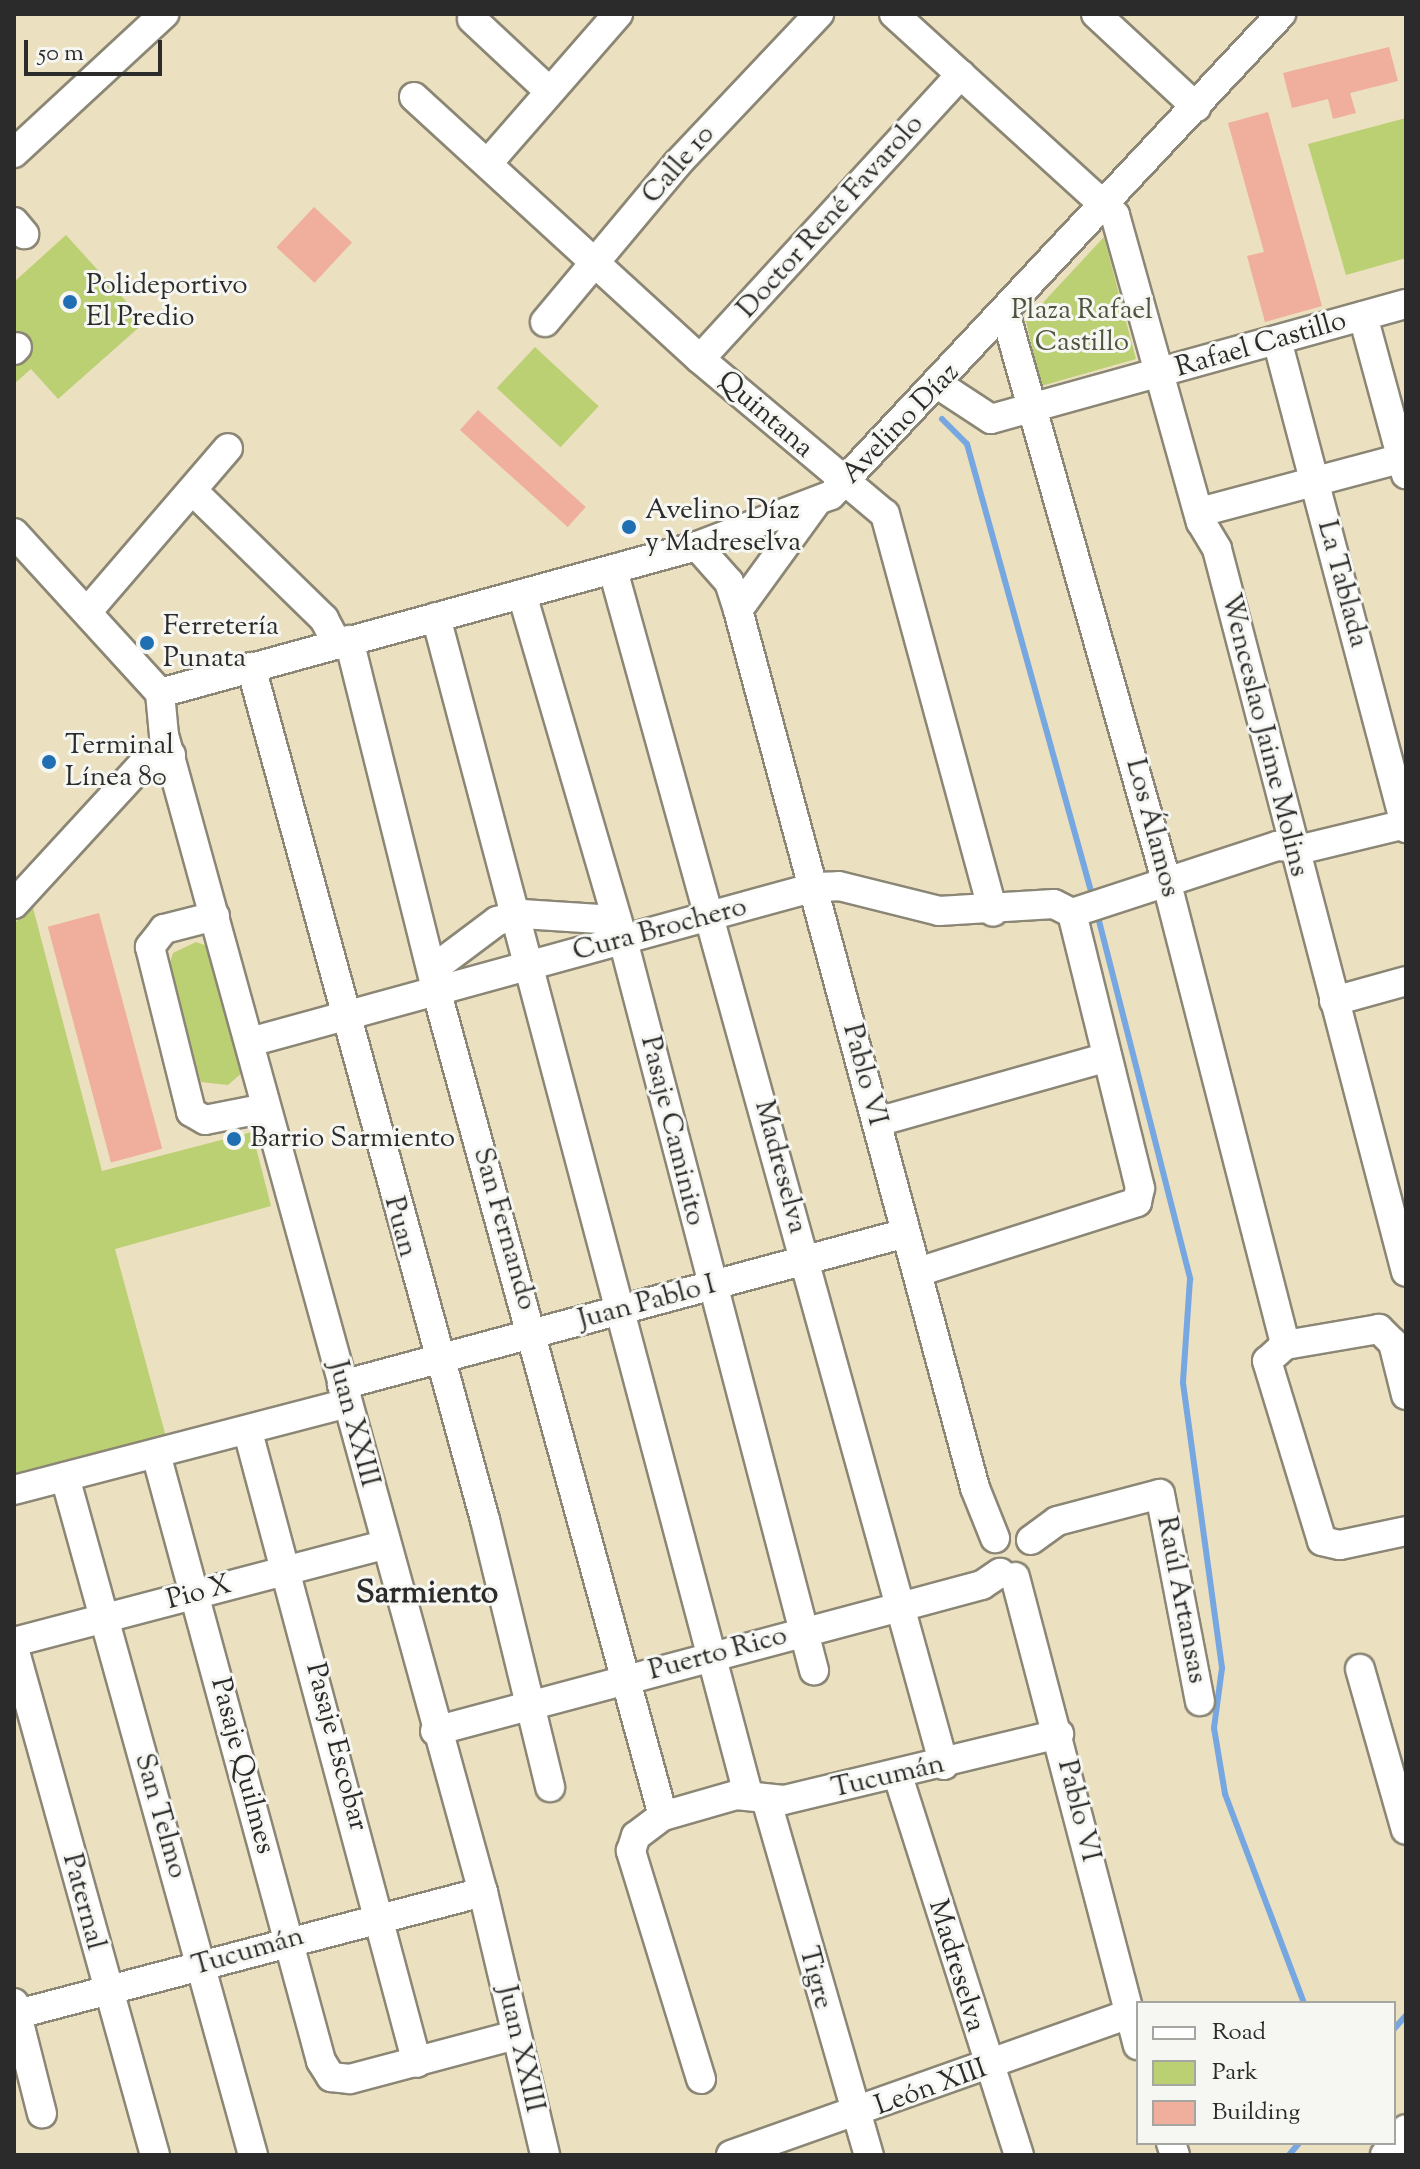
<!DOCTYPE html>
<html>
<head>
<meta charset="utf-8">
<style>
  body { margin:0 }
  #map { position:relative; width:1420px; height:2169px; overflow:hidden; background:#ebe0bf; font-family:"Sorts Mill Goudy",serif }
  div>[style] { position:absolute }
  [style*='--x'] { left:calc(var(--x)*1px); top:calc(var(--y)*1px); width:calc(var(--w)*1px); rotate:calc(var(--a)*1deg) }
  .green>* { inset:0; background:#bbcf73; transform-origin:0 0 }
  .stream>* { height:6px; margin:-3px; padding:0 3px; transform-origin:3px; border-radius:3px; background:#77a7e1 }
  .building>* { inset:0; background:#f0ae9c; transform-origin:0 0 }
  .roads { filter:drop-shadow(2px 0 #8b8675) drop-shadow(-2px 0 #8b8675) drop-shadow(0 2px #8b8675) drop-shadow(0 -2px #8b8675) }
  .minor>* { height:28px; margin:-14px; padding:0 14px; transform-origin:14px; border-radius:14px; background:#fff }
  .dots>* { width:22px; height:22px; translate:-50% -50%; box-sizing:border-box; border:4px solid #f6f6f2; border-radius:50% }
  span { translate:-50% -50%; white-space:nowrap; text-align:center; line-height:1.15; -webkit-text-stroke:6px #f6f6f2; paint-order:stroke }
  .street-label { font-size:28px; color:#2b2b2b }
  .poi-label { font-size:28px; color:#2b2b2b }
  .left { translate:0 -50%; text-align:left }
  .park-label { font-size:28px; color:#4f543d }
  .quarter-label { font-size:32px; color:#2b2b2b; font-weight:700 }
  .frame { position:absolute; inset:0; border:16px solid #2b2b2b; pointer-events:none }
  .legend { position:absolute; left:1136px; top:2001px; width:260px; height:144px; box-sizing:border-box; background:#f6f6f2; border:2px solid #a5a5a2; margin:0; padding:10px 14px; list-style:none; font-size:24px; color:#2b2b2b }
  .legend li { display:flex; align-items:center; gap:16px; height:40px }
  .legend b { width:40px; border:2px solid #a5a5a2 }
  .scale { position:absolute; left:24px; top:40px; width:138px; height:36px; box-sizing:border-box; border:4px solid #2b2b2b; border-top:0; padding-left:10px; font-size:24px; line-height:28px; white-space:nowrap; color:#2b2b2b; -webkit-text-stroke:6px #f6f6f2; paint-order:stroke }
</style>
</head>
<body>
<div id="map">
  <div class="green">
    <div style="clip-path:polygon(1406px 118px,1406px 258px,1346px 275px,1308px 144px)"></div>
    <div style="clip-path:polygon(66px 235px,145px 322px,58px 399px,31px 369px,14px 384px,14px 282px)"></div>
    <div style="clip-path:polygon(1104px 237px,1136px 359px,1041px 386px,1026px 321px)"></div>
    <div style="left:535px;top:347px;width:87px;height:56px;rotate:43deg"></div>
    <div style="clip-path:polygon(32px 904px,102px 1171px,252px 1132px,271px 1206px,115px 1249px,166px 1437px,14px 1478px,14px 924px)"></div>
    <div style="clip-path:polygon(196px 942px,210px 947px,244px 1071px,228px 1085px,201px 1082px,169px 966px,173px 953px)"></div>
  </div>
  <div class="stream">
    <div style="--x:942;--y:419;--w:35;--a:45"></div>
    <div style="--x:967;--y:444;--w:472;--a:74.5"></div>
    <div style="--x:1097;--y:913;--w:378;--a:75.7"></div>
    <div style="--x:1190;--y:1279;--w:104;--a:93.9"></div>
    <div style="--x:1183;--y:1383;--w:288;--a:82.2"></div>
    <div style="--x:1222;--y:1668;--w:61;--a:97.6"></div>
    <div style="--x:1214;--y:1728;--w:67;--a:80.5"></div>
    <div style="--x:1225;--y:1794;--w:223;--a:69.3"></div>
    <div style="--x:1394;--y:2029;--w:18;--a:-49"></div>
    <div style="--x:1289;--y:2155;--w:16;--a:-50"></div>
  </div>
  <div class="building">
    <div style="clip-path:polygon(1389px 47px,1398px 81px,1350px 93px,1356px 113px,1333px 119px,1328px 99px,1292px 108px,1283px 73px)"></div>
    <div style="clip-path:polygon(1268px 112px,1322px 306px,1265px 322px,1247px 256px,1264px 252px,1228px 123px)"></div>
    <div style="left:314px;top:207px;width:52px;height:55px;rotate:43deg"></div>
    <div style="left:478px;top:410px;width:145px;height:27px;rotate:42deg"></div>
    <div style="left:99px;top:913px;width:244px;height:53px;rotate:75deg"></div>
  </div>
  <div class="roads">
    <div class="minor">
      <div style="--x:894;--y:14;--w:299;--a:42.3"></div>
      <div style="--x:1115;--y:215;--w:319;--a:74.4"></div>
      <div style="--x:1201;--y:522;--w:31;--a:59"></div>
      <div style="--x:1217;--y:549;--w:747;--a:75.35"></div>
      <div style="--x:1096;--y:14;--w:137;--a:42.9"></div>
      <div style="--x:472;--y:19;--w:105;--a:43.1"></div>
      <div style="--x:414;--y:97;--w:388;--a:42.5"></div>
      <div style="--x:700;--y:359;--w:241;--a:40"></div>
      <div style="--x:885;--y:514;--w:412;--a:74.8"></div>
      <div style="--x:14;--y:153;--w:205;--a:-42.8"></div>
      <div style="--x:488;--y:163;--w:198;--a:-48.9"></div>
      <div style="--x:14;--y:222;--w:16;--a:50"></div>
      <div style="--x:1006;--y:316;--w:586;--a:74.16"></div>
      <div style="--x:1166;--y:880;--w:480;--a:75.6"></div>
      <div style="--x:1363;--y:316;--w:164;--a:74.8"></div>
      <div style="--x:545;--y:322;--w:206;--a:-50.1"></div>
      <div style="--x:677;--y:164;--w:207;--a:-46.6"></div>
      <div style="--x:1277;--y:340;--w:505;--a:75.19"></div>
      <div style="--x:14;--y:350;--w:4;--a:-45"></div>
      <div style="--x:700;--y:359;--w:386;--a:-47.5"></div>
      <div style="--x:939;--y:385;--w:62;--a:33.2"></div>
      <div style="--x:991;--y:419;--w:431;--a:-15.5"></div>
      <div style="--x:194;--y:492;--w:182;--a:44.3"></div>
      <div style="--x:324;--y:619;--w:27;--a:62"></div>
      <div style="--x:815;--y:504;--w:131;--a:126"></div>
      <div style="--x:738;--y:610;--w:909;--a:74.89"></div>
      <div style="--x:975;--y:1488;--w:54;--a:68.2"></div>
      <div style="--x:1200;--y:512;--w:213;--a:-14.9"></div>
      <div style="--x:14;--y:533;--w:217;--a:47.6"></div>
      <div style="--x:697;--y:546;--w:48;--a:48.4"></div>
      <div style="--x:729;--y:582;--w:29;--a:72"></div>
      <div style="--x:613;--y:570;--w:1240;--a:74.52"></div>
      <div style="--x:522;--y:594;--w:360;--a:73.7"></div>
      <div style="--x:623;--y:940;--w:755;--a:75.34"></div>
      <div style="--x:87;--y:612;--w:216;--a:-49.3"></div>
      <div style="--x:436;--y:617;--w:1218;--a:75.15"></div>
      <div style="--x:349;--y:640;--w:364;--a:76"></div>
      <div style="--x:437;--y:993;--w:853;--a:74.64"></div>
      <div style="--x:251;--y:667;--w:885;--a:74.66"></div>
      <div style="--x:485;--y:1520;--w:275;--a:76.3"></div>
      <div style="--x:160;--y:693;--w:42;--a:84.6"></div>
      <div style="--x:164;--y:735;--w:1200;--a:74.59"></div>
      <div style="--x:483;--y:1892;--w:270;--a:76.7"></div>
      <div style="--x:160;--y:693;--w:557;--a:-15.31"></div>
      <div style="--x:697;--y:546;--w:143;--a:-20.8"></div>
      <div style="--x:831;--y:495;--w:659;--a:-46.91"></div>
      <div style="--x:14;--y:904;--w:188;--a:-47.4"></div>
      <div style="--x:141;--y:766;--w:32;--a:-20"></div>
      <div style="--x:1072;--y:913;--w:216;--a:-18.1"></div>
      <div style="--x:1277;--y:846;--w:29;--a:4"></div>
      <div style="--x:1306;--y:848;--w:103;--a:-13.5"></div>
      <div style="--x:215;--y:916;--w:53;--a:165.7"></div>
      <div style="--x:164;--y:929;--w:23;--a:128"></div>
      <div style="--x:150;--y:947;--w:170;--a:76"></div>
      <div style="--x:191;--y:1112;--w:16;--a:30"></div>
      <div style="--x:205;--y:1120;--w:62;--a:-11.1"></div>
      <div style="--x:433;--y:969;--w:80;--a:-36.9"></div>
      <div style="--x:497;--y:921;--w:26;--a:-16"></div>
      <div style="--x:522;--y:914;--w:93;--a:3.7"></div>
      <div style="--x:1334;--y:1001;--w:75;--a:-15.5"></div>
      <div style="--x:250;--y:1042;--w:586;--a:-15.34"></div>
      <div style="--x:815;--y:887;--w:24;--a:-2"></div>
      <div style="--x:839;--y:886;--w:103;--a:14"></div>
      <div style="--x:939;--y:911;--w:115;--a:-3.5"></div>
      <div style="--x:1054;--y:904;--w:20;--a:27"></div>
      <div style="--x:877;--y:1122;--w:236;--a:-15.7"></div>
      <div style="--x:918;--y:1272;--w:230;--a:-17.7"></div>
      <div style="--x:1137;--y:1202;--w:14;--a:-78"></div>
      <div style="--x:1140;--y:1188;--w:283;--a:-103.9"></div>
      <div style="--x:342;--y:1385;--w:584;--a:-15.08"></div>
      <div style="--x:1406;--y:1395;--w:54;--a:-104"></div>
      <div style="--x:1393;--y:1343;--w:20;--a:-135"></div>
      <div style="--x:1379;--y:1329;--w:95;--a:170.3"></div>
      <div style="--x:1285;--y:1345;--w:24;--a:138"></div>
      <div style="--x:1267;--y:1361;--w:188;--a:73"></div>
      <div style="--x:1322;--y:1541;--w:18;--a:13"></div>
      <div style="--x:1340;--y:1545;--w:67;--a:-12"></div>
      <div style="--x:248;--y:1432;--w:653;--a:75.01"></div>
      <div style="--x:156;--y:1454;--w:629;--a:74.79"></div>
      <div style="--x:321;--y:2061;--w:19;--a:58"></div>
      <div style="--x:331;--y:2077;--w:19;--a:6"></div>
      <div style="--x:350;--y:2079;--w:171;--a:-14.9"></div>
      <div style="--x:65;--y:1477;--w:704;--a:74.5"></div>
      <div style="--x:14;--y:1490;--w:344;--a:-14.6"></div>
      <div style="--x:1031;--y:1540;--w:32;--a:-36"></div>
      <div style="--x:1057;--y:1521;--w:106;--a:-14.7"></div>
      <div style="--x:1160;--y:1494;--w:211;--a:79.1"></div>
      <div style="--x:1015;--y:1577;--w:484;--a:75.3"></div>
      <div style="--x:14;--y:1642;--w:383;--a:-14.7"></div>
      <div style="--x:14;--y:1648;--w:526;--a:74.46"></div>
      <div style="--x:1360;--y:1669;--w:167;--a:74.1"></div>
      <div style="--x:435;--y:1731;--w:566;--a:-14.94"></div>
      <div style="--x:982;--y:1585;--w:22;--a:-34"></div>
      <div style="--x:898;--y:1776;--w:398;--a:72.3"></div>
      <div style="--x:766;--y:1799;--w:371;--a:73.9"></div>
      <div style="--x:14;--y:2003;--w:114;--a:75.8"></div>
      <div style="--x:14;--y:2015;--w:485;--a:-14.7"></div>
      <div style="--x:701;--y:2079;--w:239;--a:-107.1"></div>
      <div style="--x:631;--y:1851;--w:16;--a:-72"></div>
      <div style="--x:636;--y:1836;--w:34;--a:-37"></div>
      <div style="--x:663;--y:1816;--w:76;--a:-16"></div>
      <div style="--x:736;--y:1795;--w:48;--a:5.9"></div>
      <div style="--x:784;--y:1800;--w:283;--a:-13.5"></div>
      <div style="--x:1171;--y:2143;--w:13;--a:72"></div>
      <div style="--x:731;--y:2155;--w:420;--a:-19.5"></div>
      <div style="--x:1385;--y:2155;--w:33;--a:-51"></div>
    </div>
  </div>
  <div class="dots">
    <div style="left:70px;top:302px;background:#1f6fb2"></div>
    <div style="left:629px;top:527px;background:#1f6fb2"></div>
    <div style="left:147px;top:643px;background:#1f6fb2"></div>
    <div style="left:49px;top:762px;background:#1f6fb2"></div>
    <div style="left:234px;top:1139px;background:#1f6fb2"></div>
  </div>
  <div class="street-label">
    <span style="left:679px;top:165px;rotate:-49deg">Calle 10</span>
    <span style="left:831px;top:217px;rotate:-48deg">Doctor René Favarolo</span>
    <span style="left:1261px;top:345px;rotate:-16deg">Rafael Castillo</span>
    <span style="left:765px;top:415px;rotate:41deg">Quintana</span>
    <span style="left:901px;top:424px;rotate:-46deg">Avelino Díaz</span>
    <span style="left:1342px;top:584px;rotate:75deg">La Tablada</span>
    <span style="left:1264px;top:735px;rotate:76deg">Wenceslao Jaime Molins</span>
    <span style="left:1152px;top:828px;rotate:75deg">Los Álamos</span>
    <span style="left:660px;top:930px;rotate:-15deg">Cura Brochero</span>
    <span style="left:864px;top:1075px;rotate:75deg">Pablo VI</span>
    <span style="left:672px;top:1131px;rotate:76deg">Pasaje Caminito</span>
    <span style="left:780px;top:1167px;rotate:75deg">Madreselva</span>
    <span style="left:400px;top:1227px;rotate:75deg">Puan</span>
    <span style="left:504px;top:1229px;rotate:74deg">San Fernando</span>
    <span style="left:647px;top:1303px;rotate:-15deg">Juan Pablo I</span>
    <span style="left:353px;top:1424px;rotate:75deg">Juan XXIII</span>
    <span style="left:199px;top:1593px;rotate:-15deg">Pio X</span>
    <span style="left:1181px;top:1600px;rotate:79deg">Raúl Artansas</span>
    <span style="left:718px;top:1654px;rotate:-15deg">Puerto Rico</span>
    <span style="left:336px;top:1747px;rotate:75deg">Pasaje Escobar</span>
    <span style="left:242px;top:1766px;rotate:75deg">Pasaje Quilmes</span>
    <span style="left:888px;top:1777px;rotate:-13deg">Tucumán</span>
    <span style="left:1078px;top:1811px;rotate:76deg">Pablo VI</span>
    <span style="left:160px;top:1816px;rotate:74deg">San Telmo</span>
    <span style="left:83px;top:1902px;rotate:75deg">Paternal</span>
    <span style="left:248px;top:1952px;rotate:-16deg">Tucumán</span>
    <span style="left:956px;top:1966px;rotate:73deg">Madreselva</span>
    <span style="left:815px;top:1978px;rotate:75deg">Tigre</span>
    <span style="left:520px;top:2049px;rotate:77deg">Juan XXIII</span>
    <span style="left:931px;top:2088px;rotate:-20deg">León XIII</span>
  </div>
  <div class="poi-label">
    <span class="left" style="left:86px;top:302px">Polideportivo<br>El Predio</span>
    <span class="left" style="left:645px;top:527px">Avelino Díaz<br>y Madreselva</span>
    <span class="left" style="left:163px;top:643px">Ferretería<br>Punata</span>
    <span class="left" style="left:65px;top:762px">Terminal<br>Línea 80</span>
    <span class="left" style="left:250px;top:1139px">Barrio Sarmiento</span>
  </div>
  <div class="park-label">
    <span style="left:1082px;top:327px">Plaza Rafael<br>Castillo</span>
  </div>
  <div class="quarter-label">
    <span style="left:427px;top:1594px">Sarmiento</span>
  </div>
  <div class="frame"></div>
  <ul class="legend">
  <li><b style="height:10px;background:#fff"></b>Road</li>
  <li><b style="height:22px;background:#bbcf73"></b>Park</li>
  <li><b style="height:22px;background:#f0ae9c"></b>Building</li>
  </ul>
  <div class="scale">50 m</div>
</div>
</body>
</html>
